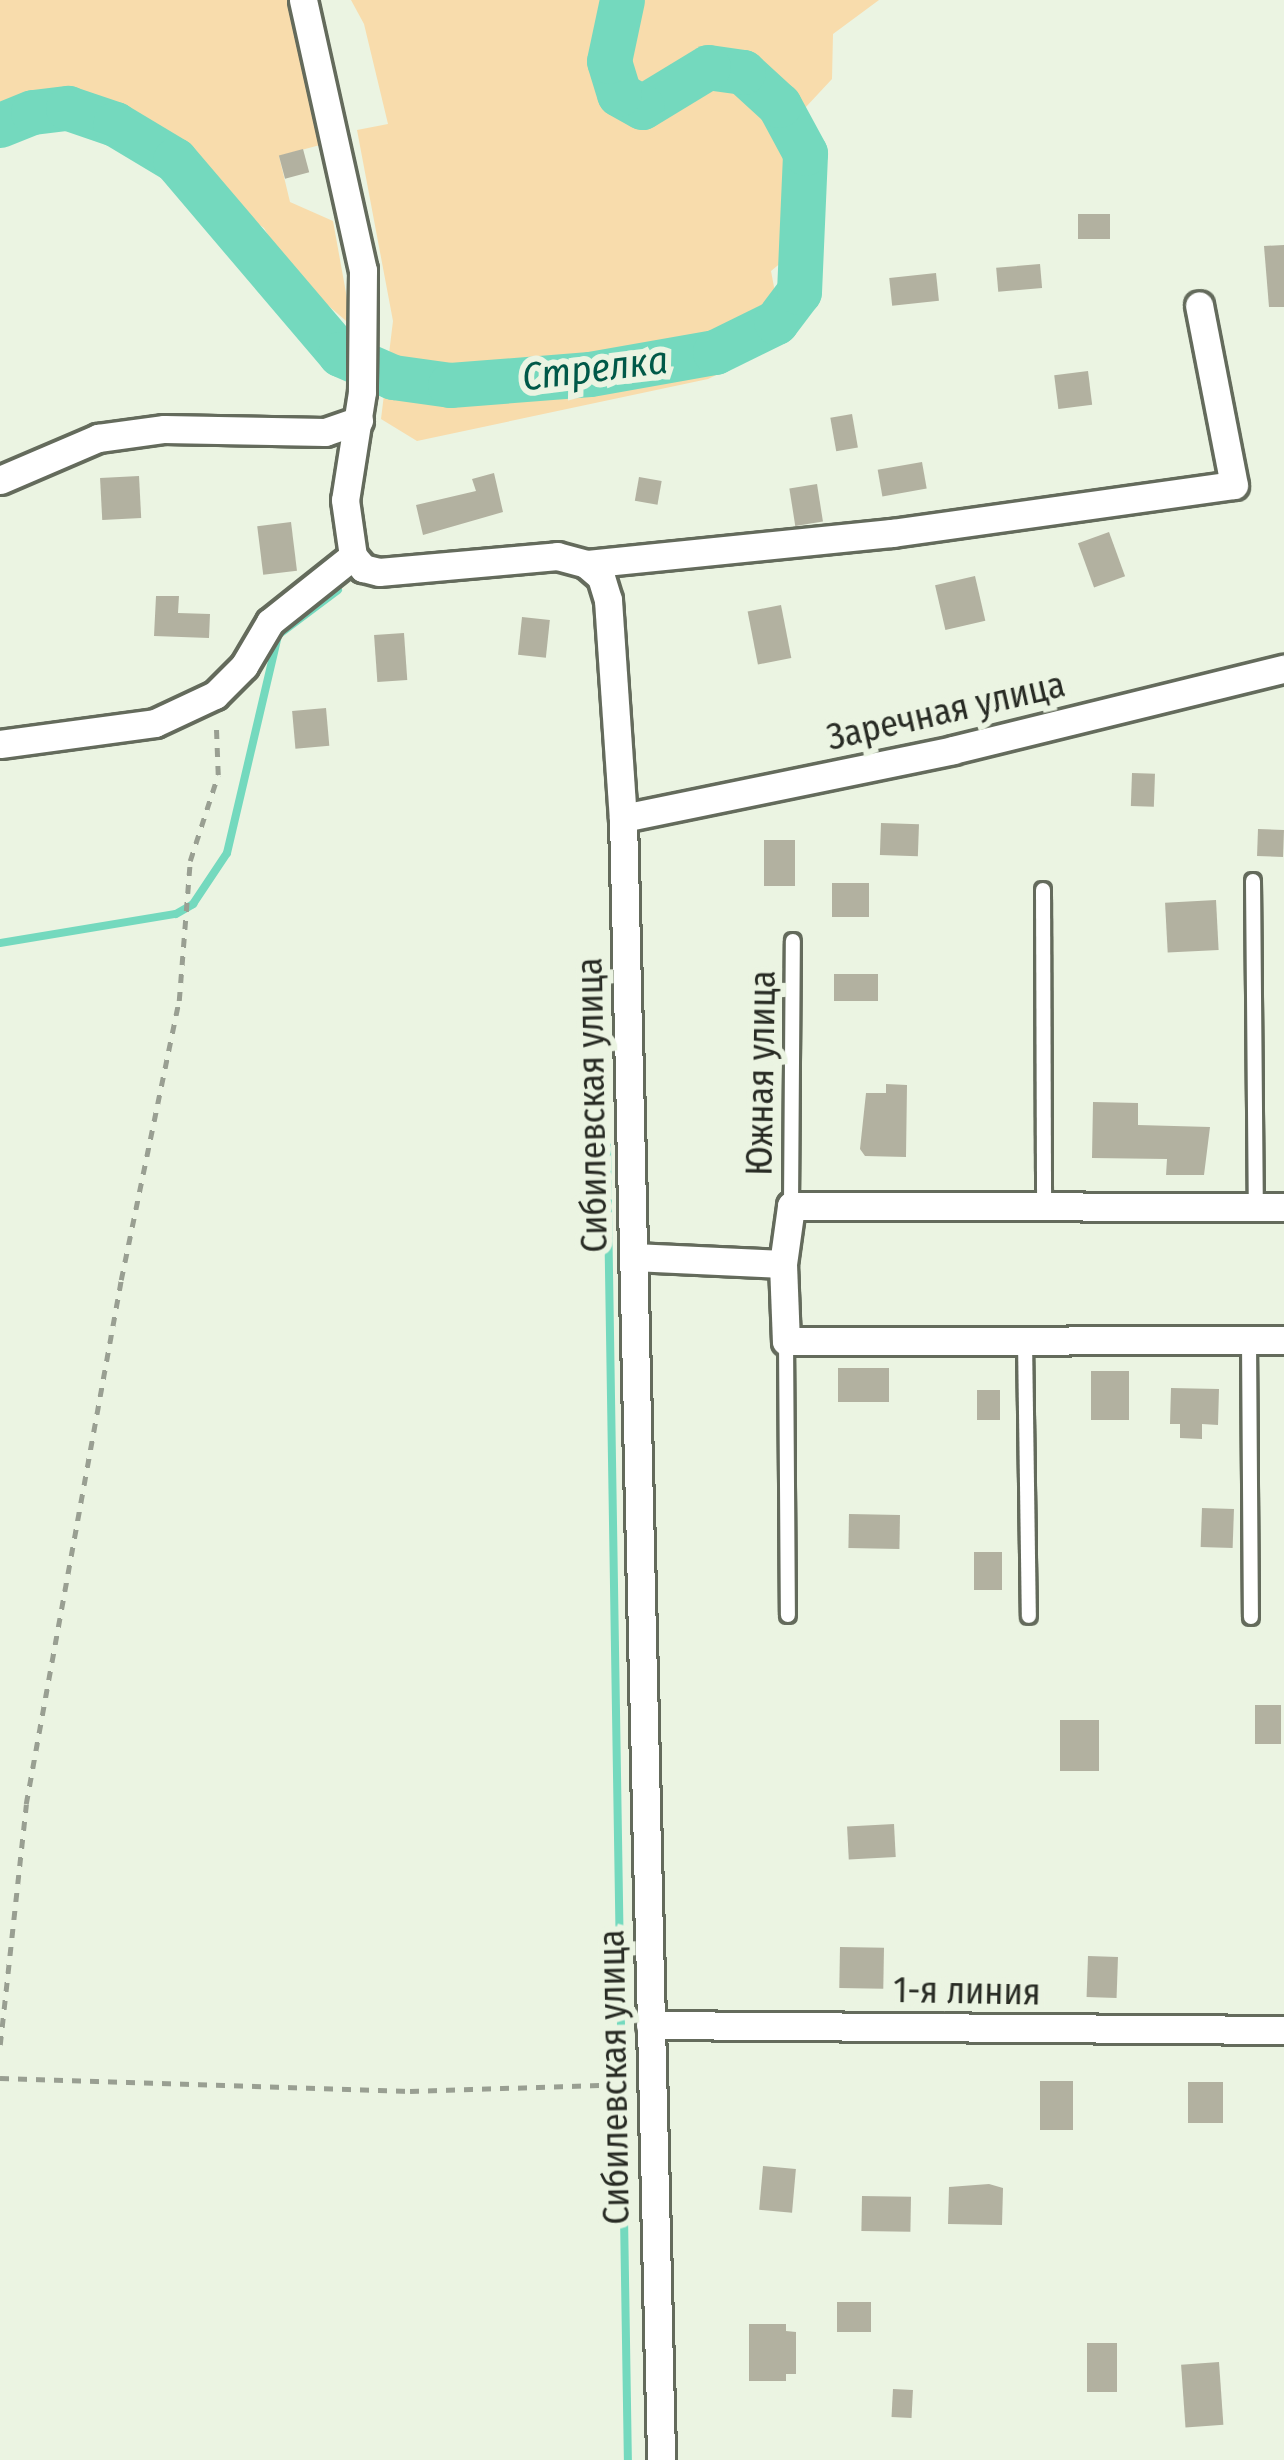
<!DOCTYPE html>
<html>
<head>
<meta charset="utf-8">
<style>
  body { margin:0 }
  #map { position:relative; width:1284px; height:2460px; overflow:hidden; background:#ebf4e2; font-family:"Fira Sans Condensed",sans-serif }
  div>[style] { position:absolute }
  [style*='--x'] { left:calc(var(--x)*1px); top:calc(var(--y)*1px); width:calc(var(--w)*1px); rotate:calc(var(--a)*1deg) }
  .green>* { inset:0; background:#f8dcac }
  .stream>* { height:8px; margin:-4px; padding:0 4px; transform-origin:4px; border-radius:4px; background:#74d9be }
  .river>* { height:45px; margin:-22.5px; padding:0 22.5px; transform-origin:22.5px; border-radius:22.5px; background:#74d9be }
  .building>* { inset:0; background:#b2b1a0; transform-origin:0 0 }
  .path>* { height:4.5px; margin-top:-2.25px; transform-origin:0; background:repeating-linear-gradient(90deg,#999f92 0 9px,transparent 0 18px) }
  .roads { filter:drop-shadow(3px 0 #646b5c) drop-shadow(-3px 0 #646b5c) drop-shadow(0 3px #646b5c) drop-shadow(0 -3px #646b5c) }
  .lane>* { height:14px; margin:-7px; padding:0 7px; transform-origin:7px; border-radius:7px; background:#fff }
  .street>* { height:27px; margin:-13.5px; padding:0 13.5px; transform-origin:13.5px; border-radius:13.5px; background:#fff }
  span { translate:-50% -50%; white-space:nowrap; text-align:center; line-height:1.15; -webkit-text-stroke:12px #ebf4e2; paint-order:stroke }
  .street-label { font-size:36px; color:#282b24 }
  .water-label { font-size:39px; color:#005948; font-style:italic }
</style>
</head>
<body>
<div id="map">
  <div class="green">
    <div style="clip-path:polygon(0 0,290px 0,320px 145px,279px 156px,290px 202px,333px 221px,352px 326px,289px 272px,264px 228px,221px 199px,191px 158px,168px 140px,77px 97px,50px 94px,0 111px)"></div>
    <div style="clip-path:polygon(351px 0,879px 0,833px 34px,832px 79px,805px 108px,795px 149px,794px 252px,771px 271px,778px 308px,739px 364px,708px 379px,417px 441px,381px 419px,393px 321px,357px 130px,388px 124px,364px 24px)"></div>
  </div>
  <div class="stream">
    <div style="--x:0;--y:943;--w:178;--a:-9.4"></div>
    <div style="--x:176;--y:914;--w:20;--a:-30"></div>
    <div style="--x:193;--y:904;--w:61;--a:-56.3"></div>
    <div style="--x:227;--y:853;--w:224;--a:-76.8"></div>
    <div style="--x:278;--y:635;--w:75;--a:-36.9"></div>
    <div style="--x:607;--y:1145;--w:1315;--a:89.09"></div>
  </div>
  <div class="river">
    <div style="--x:0;--y:125;--w:35;--a:-22"></div>
    <div style="--x:33;--y:112;--w:35;--a:-7"></div>
    <div style="--x:68;--y:108;--w:50;--a:18.8"></div>
    <div style="--x:115;--y:124;--w:70;--a:31"></div>
    <div style="--x:175;--y:160;--w:255;--a:49.6"></div>
    <div style="--x:340;--y:354;--w:58;--a:23.5"></div>
    <div style="--x:393;--y:377;--w:58;--a:8"></div>
    <div style="--x:450;--y:385;--w:140;--a:-4.5"></div>
    <div style="--x:590;--y:374;--w:127;--a:-10"></div>
    <div style="--x:715;--y:352;--w:68;--a:-26.2"></div>
    <div style="--x:776;--y:322;--w:38;--a:-53"></div>
    <div style="--x:799;--y:292;--w:139;--a:-87.5"></div>
    <div style="--x:805;--y:153;--w:55;--a:-118.4"></div>
    <div style="--x:779;--y:105;--w:49;--a:-137.5"></div>
    <div style="--x:743;--y:72;--w:35;--a:-172"></div>
    <div style="--x:708;--y:67;--w:77;--a:148.8"></div>
    <div style="--x:642;--y:107;--w:26;--a:-151"></div>
    <div style="--x:619;--y:94;--w:34;--a:-107"></div>
    <div style="--x:609;--y:61;--w:62;--a:-78"></div>
  </div>
  <div class="building">
    <div style="left:303px;top:149px;width:24px;height:25px;rotate:75deg"></div>
    <div style="left:1078px;top:214px;width:32px;height:25px"></div>
    <div style="clip-path:polygon(1284px 245px,1284px 307px,1269px 307px,1264px 246px)"></div>
    <div style="left:1040px;top:264px;width:24px;height:44px;rotate:85deg"></div>
    <div style="left:936px;top:273px;width:28px;height:47px;rotate:84deg"></div>
    <div style="left:1088px;top:371px;width:34px;height:34px;rotate:83deg"></div>
    <div style="left:852px;top:414px;width:34px;height:22px;rotate:80deg"></div>
    <div style="left:922px;top:462px;width:27px;height:45px;rotate:80deg"></div>
    <div style="clip-path:polygon(494px 473px,503px 512px,423px 535px,416px 505px,476px 491px,472px 479px)"></div>
    <div style="left:139px;top:476px;width:42px;height:39px;rotate:87deg"></div>
    <div style="left:639px;top:477px;width:23px;height:24px;rotate:10deg"></div>
    <div style="left:817px;top:484px;width:38px;height:28px;rotate:81deg"></div>
    <div style="left:291px;top:522px;width:49px;height:34px;rotate:83deg"></div>
    <div style="left:1109px;top:532px;width:47px;height:33px;rotate:70deg"></div>
    <div style="left:975px;top:576px;width:46px;height:41px;rotate:77deg"></div>
    <div style="clip-path:polygon(156px 596px,179px 596px,178px 613px,210px 614px,209px 638px,154px 636px)"></div>
    <div style="left:781px;top:605px;width:54px;height:34px;rotate:79deg"></div>
    <div style="left:522px;top:617px;width:28px;height:38px;rotate:6deg"></div>
    <div style="left:404px;top:633px;width:47px;height:30px;rotate:86deg"></div>
    <div style="left:326px;top:708px;width:38px;height:34px;rotate:85deg"></div>
    <div style="left:1132px;top:773px;width:23px;height:33px;rotate:2deg"></div>
    <div style="left:881px;top:823px;width:38px;height:32px;rotate:2deg"></div>
    <div style="left:1258px;top:829px;width:26px;height:27px;rotate:2deg"></div>
    <div style="left:764px;top:840px;width:31px;height:46px"></div>
    <div style="left:832px;top:883px;width:37px;height:34px"></div>
    <div style="left:1216px;top:900px;width:50px;height:51px;rotate:87deg"></div>
    <div style="left:834px;top:974px;width:44px;height:27px"></div>
    <div style="clip-path:polygon(886px 1084px,907px 1085px,906px 1157px,865px 1156px,860px 1149px,866px 1093px,886px 1093px)"></div>
    <div style="clip-path:polygon(1093px 1102px,1138px 1103px,1138px 1125px,1210px 1127px,1204px 1175px,1166px 1175px,1167px 1159px,1092px 1158px)"></div>
    <div style="left:838px;top:1368px;width:51px;height:34px"></div>
    <div style="left:1091px;top:1371px;width:38px;height:49px"></div>
    <div style="clip-path:polygon(1171px 1388px,1219px 1389px,1218px 1425px,1202px 1424px,1202px 1439px,1180px 1438px,1180px 1424px,1170px 1424px)"></div>
    <div style="left:977px;top:1390px;width:23px;height:30px"></div>
    <div style="left:1202px;top:1508px;width:32px;height:39px;rotate:2deg"></div>
    <div style="left:849px;top:1514px;width:51px;height:34px;rotate:1deg"></div>
    <div style="left:974px;top:1552px;width:28px;height:38px"></div>
    <div style="left:1255px;top:1705px;width:26px;height:39px"></div>
    <div style="left:1060px;top:1720px;width:39px;height:51px"></div>
    <div style="left:894px;top:1824px;width:33px;height:47px;rotate:87deg"></div>
    <div style="left:840px;top:1947px;width:44px;height:41px;rotate:1deg"></div>
    <div style="left:1088px;top:1956px;width:30px;height:41px;rotate:2deg"></div>
    <div style="left:1040px;top:2081px;width:33px;height:49px"></div>
    <div style="left:1188px;top:2082px;width:35px;height:41px"></div>
    <div style="left:763px;top:2166px;width:33px;height:44px;rotate:5deg"></div>
    <div style="clip-path:polygon(989px 2184px,1003px 2188px,1002px 2225px,948px 2224px,949px 2187px)"></div>
    <div style="left:862px;top:2196px;width:49px;height:35px;rotate:1deg"></div>
    <div style="left:837px;top:2302px;width:34px;height:30px"></div>
    <div style="clip-path:polygon(749px 2324px,786px 2324px,786px 2331px,796px 2332px,796px 2374px,786px 2374px,786px 2381px,749px 2381px)"></div>
    <div style="left:1087px;top:2343px;width:30px;height:49px"></div>
    <div style="left:1219px;top:2362px;width:63px;height:38px;rotate:86deg"></div>
    <div style="left:893px;top:2389px;width:20px;height:28px;rotate:3deg"></div>
  </div>
  <div class="path">
    <div style="--x:0;--y:2045;--w:242;--a:-83.8"></div>
    <div style="--x:26;--y:1804;--w:533;--a:-79.72"></div>
    <div style="--x:121;--y:1280;--w:285;--a:-78.3"></div>
    <div style="--x:179;--y:1001;--w:140;--a:-85.5"></div>
    <div style="--x:190;--y:861;--w:90;--a:-72"></div>
    <div style="--x:218;--y:775;--w:53;--a:-92.2"></div>
    <div style="--x:0;--y:2078;--w:410;--a:1.8"></div>
    <div style="--x:410;--y:2091;--w:220;--a:-1.8"></div>
  </div>
  <div class="roads">
    <div class="lane">
      <div style="--x:1253;--y:881;--w:326;--a:89.5"></div>
      <div style="--x:1043;--y:890;--w:316;--a:89.8"></div>
      <div style="--x:791;--y:1206;--w:265;--a:-89.6"></div>
      <div style="--x:1249;--y:1340;--w:277;--a:89.6"></div>
      <div style="--x:786;--y:1341;--w:274;--a:89.6"></div>
      <div style="--x:1025;--y:1341;--w:275;--a:89.2"></div>
    </div>
    <div class="street">
      <div style="--x:303;--y:0;--w:277;--a:77.5"></div>
      <div style="--x:363;--y:270;--w:122;--a:90.5"></div>
      <div style="--x:362;--y:392;--w:109;--a:98.9"></div>
      <div style="--x:345;--y:500;--w:57;--a:81.9"></div>
      <div style="--x:353;--y:556;--w:16;--a:50"></div>
      <div style="--x:363;--y:568;--w:16;--a:14"></div>
      <div style="--x:379;--y:572;--w:179;--a:-5.1"></div>
      <div style="--x:557;--y:556;--w:30;--a:15"></div>
      <div style="--x:586;--y:564;--w:20;--a:41"></div>
      <div style="--x:601;--y:577;--w:24;--a:73"></div>
      <div style="--x:608;--y:600;--w:219;--a:86.1"></div>
      <div style="--x:623;--y:818;--w:1642;--a:88.67"></div>
      <div style="--x:0;--y:480;--w:107;--a:-23.2"></div>
      <div style="--x:98;--y:438;--w:67;--a:-7.8"></div>
      <div style="--x:164;--y:429;--w:161;--a:1.1"></div>
      <div style="--x:325;--y:432;--w:36;--a:-19"></div>
      <div style="--x:586;--y:564;--w:308;--a:-5.8"></div>
      <div style="--x:892;--y:533;--w:345;--a:-8"></div>
      <div style="--x:1234;--y:485;--w:183;--a:-101"></div>
      <div style="--x:0;--y:744;--w:156;--a:-7.7"></div>
      <div style="--x:155;--y:723;--w:66;--a:-25"></div>
      <div style="--x:215;--y:695;--w:41;--a:-45"></div>
      <div style="--x:244;--y:666;--w:51;--a:-59.4"></div>
      <div style="--x:270;--y:622;--w:106;--a:-38.5"></div>
      <div style="--x:623;--y:818;--w:337;--a:-11.6"></div>
      <div style="--x:953;--y:750;--w:341;--a:-13.8"></div>
      <div style="--x:633;--y:1257;--w:150;--a:2.7"></div>
      <div style="--x:783;--y:1264;--w:59;--a:-82.1"></div>
      <div style="--x:791;--y:1206;--w:493;--a:0.1"></div>
      <div style="--x:783;--y:1264;--w:77;--a:87.8"></div>
      <div style="--x:786;--y:1341;--w:498;--a:-0.1"></div>
      <div style="--x:650;--y:2025;--w:634;--a:0.45"></div>
    </div>
  </div>
  <div class="street-label">
    <span style="left:946px;top:712px;rotate:-13deg">Заречная улица</span>
    <span style="left:762px;top:1073px;rotate:-89deg">Южная улица</span>
    <span style="left:593px;top:1105px;rotate:-91deg">Сибилевская улица</span>
    <span style="left:967px;top:1992px;rotate:1deg">1-я линия</span>
    <span style="left:615px;top:2077px;rotate:-91deg">Сибилевская улица</span>
  </div>
  <div class="water-label">
    <span style="left:595px;top:369px;rotate:-7deg">Стрелка</span>
  </div>
</div>
</body>
</html>
